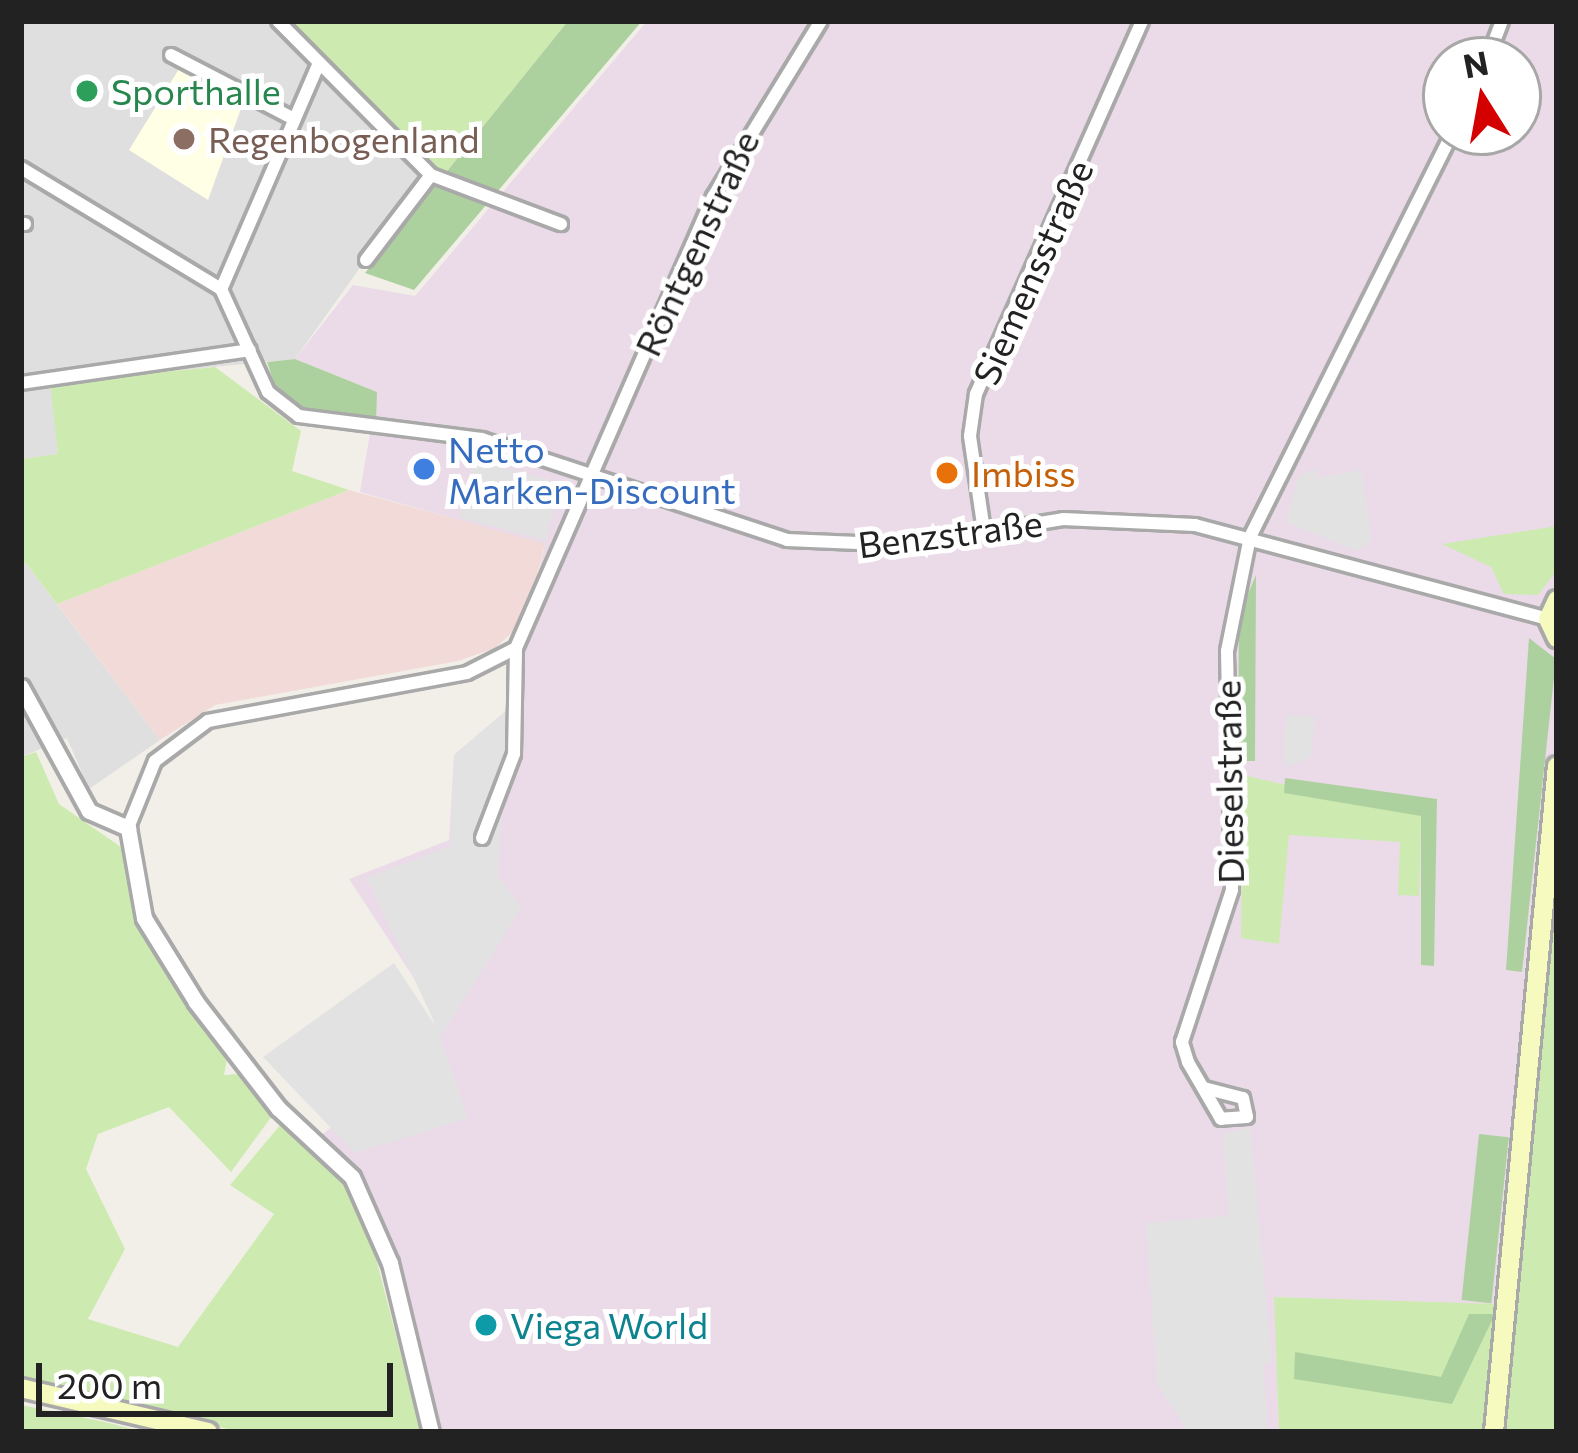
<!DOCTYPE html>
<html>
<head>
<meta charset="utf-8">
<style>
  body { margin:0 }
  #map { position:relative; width:1578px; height:1453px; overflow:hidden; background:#f2efe9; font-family:Commissioner,sans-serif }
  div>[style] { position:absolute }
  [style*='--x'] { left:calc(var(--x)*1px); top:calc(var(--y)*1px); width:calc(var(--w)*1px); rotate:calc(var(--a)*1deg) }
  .residential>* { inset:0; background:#e0dfdf }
  .commercial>* { inset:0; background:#f2dad9 }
  .industrial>* { inset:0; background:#ebdbe8 }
  .education>* { inset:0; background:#ffffe5 }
  .grass>* { inset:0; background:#cdebb0 }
  .forest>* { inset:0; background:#add19e; transform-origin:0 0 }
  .parking>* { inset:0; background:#e2e2e2; transform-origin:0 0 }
  .roads { filter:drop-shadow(3px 0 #a9a9a9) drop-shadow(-3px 0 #a9a9a9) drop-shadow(0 3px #a9a9a9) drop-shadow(0 -3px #a9a9a9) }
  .minor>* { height:12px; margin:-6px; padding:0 6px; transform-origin:6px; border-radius:6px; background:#fff }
  .tertiary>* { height:15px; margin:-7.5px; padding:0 7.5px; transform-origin:7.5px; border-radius:7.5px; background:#fff }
  .secondary>* { height:18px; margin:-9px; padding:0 9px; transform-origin:9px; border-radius:9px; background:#f7fabf }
  .dots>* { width:33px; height:33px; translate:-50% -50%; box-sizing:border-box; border:6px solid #fff; border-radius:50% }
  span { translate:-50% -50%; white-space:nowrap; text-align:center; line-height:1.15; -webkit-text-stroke:10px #fff; paint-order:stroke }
  .leisure-label { font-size:36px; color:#27864d }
  .left { translate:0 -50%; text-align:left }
  .education-label { font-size:36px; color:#785e54 }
  .street-label { font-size:36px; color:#222 }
  .shop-label { font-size:36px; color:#366cbe }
  .food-label { font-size:36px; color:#c56008 }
  .culture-label { font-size:36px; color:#0d838f }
  .frame { position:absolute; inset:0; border:24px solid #222; pointer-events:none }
  .north { position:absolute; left:1422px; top:36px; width:120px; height:120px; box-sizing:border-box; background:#fff; border:3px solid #a7a7a7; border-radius:50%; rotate:349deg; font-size:33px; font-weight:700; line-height:48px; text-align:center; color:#222 }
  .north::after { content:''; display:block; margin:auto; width:42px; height:54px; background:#d40000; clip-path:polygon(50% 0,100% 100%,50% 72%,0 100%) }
  .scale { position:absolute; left:36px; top:1363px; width:357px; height:54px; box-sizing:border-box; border:6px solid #222; border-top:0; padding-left:15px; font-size:36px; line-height:42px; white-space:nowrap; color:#222; -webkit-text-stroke:9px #fff; paint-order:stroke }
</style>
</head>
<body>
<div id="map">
  <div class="residential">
    <div style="clip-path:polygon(21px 21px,286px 21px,431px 168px,295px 359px,51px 383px,58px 454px,21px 459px)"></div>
    <div style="clip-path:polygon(21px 557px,160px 740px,89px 789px,67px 738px,21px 757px)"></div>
  </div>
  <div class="commercial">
    <div style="clip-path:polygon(349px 490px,545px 543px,527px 619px,495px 648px,458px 661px,215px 705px,160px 740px,57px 604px)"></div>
  </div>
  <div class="industrial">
    <div style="clip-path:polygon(evenodd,647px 21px,1557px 21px,1557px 834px,1514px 1104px,1498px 1305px,1275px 1297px,1279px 1432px,439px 1432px,384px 1223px,358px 1169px,323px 1134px,438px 1036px,425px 995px,349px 879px,449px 840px,454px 755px,508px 709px,545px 544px,360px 492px,377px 392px,295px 359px,353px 285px,415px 296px,647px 21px,1446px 60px,1518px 60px,1518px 132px,1446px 132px,1446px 60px)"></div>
  </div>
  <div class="education">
    <div style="clip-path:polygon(179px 69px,243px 103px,208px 200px,129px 150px)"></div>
  </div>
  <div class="grass">
    <div style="clip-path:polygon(286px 21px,568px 21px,443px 176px)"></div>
    <div style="clip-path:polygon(215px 367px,301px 431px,292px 471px,349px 490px,57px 604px,21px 557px,21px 459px,58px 454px,50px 383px)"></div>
    <div style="clip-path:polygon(1557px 526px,1556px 571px,1538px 595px,1504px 594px,1491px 567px,1442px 544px)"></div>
    <div style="clip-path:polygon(36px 752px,59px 804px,121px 847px,142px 933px,227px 1059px,224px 1075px,239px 1074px,272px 1116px,231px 1172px,169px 1107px,98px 1134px,86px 1169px,125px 1249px,88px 1319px,178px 1347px,274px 1214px,230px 1185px,281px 1124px,340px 1173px,365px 1216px,421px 1432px,240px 1432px,21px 1378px,21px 757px)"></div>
    <div style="clip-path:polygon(1243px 775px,1421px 816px,1419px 896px,1398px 895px,1400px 842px,1289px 835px,1279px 944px,1241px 938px)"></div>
    <div style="clip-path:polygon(1557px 834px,1557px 1432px,1279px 1432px,1274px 1297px,1498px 1304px,1514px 1104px)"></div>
    <div style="clip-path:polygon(21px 1405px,105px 1422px,144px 1432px,21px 1432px)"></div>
  </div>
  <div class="forest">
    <div style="clip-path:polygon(568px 21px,642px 21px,414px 290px,365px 273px)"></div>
    <div style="clip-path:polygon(295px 359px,377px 392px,376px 422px,307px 410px,275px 386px,267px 362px)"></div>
    <div style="clip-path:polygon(1256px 575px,1255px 761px,1238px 761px,1239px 615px)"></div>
    <div style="clip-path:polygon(1529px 638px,1556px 659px,1522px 972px,1506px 970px)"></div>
    <div style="clip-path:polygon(1285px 778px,1437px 799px,1434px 966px,1421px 965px,1421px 816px,1284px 793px)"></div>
    <div style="left:1479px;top:1134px;width:30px;height:167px;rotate:6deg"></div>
    <div style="clip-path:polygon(1469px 1314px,1495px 1314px,1452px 1404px,1294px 1379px,1295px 1352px,1441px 1377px)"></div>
  </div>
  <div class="parking">
    <div style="left:474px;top:460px;width:90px;height:59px;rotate:15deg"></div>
    <div style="clip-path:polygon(1315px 469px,1318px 478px,1361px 470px,1372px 540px,1357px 551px,1286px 522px,1299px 476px)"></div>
    <div style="clip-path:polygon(508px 709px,498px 877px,522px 907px,440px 1037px,468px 1118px,355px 1153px,263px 1057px,394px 963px,438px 1030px,367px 878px,451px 846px,454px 755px)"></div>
    <div style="clip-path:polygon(1286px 715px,1315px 717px,1311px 757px,1292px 765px,1283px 764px)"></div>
    <div style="clip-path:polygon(1250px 1127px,1272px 1362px,1263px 1364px,1268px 1432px,1189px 1432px,1157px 1385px,1146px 1223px,1228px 1216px,1224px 1134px)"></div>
  </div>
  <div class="roads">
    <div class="minor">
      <div style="--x:278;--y:21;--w:217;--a:45.2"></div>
      <div style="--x:431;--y:175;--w:139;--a:20.7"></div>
      <div style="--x:171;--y:55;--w:139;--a:27.5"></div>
      <div style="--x:1487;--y:60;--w:42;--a:-69"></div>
      <div style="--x:319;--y:63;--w:246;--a:113.4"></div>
      <div style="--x:221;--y:289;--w:113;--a:65.5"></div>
      <div style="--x:268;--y:392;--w:39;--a:38"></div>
      <div style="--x:299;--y:416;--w:184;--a:7.2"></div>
      <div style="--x:482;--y:439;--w:321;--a:18.3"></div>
      <div style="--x:787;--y:540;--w:118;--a:2.4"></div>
      <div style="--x:905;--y:545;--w:160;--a:-9.3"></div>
      <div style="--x:1063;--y:519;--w:132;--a:2.6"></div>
      <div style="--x:1195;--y:525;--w:365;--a:14.9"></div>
      <div style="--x:21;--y:168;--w:234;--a:31.2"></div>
      <div style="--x:21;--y:224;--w:4;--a:0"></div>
      <div style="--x:366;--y:260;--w:107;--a:-52.6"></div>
      <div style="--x:21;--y:383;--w:231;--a:-8.2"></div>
      <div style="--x:984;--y:531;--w:96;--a:-98.4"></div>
      <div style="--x:970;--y:436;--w:42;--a:-81.9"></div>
      <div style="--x:976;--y:394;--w:408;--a:-66"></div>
      <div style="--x:128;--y:828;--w:72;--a:-68.1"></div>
      <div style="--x:155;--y:761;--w:66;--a:-37"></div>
      <div style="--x:208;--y:721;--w:263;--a:-10.5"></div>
      <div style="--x:467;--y:673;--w:55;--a:-27"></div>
      <div style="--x:516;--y:648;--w:492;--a:-66.4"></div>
      <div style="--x:713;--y:197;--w:206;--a:-58.5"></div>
      <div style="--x:482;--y:838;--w:90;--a:-69.1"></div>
      <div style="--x:514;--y:754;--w:106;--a:-88.9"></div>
      <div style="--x:1204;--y:1088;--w:40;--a:14.4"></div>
      <div style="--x:1243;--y:1098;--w:19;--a:78"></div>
      <div style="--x:1247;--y:1117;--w:26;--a:176"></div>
      <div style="--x:1221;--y:1119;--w:66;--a:-120.1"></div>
      <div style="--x:1188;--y:1062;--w:21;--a:-107"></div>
      <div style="--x:1182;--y:1042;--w:160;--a:-71.8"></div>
      <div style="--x:1232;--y:890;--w:239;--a:-91.2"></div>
      <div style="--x:1227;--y:651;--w:116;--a:-78.6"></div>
      <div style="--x:1250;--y:537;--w:453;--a:-63.4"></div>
    </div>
    <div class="tertiary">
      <div style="--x:21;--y:687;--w:141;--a:61.3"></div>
      <div style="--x:89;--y:811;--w:43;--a:23.6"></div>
      <div style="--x:128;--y:828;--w:91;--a:79.9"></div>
      <div style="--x:144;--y:918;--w:99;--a:58.2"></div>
      <div style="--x:196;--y:1002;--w:134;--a:52.3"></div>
      <div style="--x:278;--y:1108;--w:101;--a:43"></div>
      <div style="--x:352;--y:1177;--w:94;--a:66.2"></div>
      <div style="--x:390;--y:1263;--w:174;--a:76.4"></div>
    </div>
    <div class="secondary">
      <div style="--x:1557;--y:600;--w:21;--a:115"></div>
      <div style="--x:1548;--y:619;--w:21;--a:65"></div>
      <div style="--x:21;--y:1388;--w:192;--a:13.2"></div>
      <div style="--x:1494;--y:1432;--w:669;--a:-84.6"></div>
    </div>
  </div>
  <div class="dots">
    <div style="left:87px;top:91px;background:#2e9e5b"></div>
    <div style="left:184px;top:139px;background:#8d6e63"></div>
    <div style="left:424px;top:469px;background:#3f7fe0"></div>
    <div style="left:947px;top:473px;background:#e8710a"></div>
    <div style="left:486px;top:1325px;background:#0f9aa8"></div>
  </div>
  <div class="leisure-label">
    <span class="left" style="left:111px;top:91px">Sporthalle</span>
  </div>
  <div class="education-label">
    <span class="left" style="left:208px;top:139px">Regenbogenland</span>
  </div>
  <div class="street-label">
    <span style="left:696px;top:243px;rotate:-65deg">Röntgenstraße</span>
    <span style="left:1032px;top:272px;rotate:-66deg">Siemensstraße</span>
    <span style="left:950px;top:533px;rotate:-7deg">Benzstraße</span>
    <span style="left:1228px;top:782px;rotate:-91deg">Dieselstraße</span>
  </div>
  <div class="shop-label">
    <span class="left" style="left:448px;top:469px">Netto<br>Marken-Discount</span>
  </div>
  <div class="food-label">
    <span class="left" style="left:971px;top:473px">Imbiss</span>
  </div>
  <div class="culture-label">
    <span class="left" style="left:510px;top:1325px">Viega World</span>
  </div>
  <div class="frame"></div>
  <div class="north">N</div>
  <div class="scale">200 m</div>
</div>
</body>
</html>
